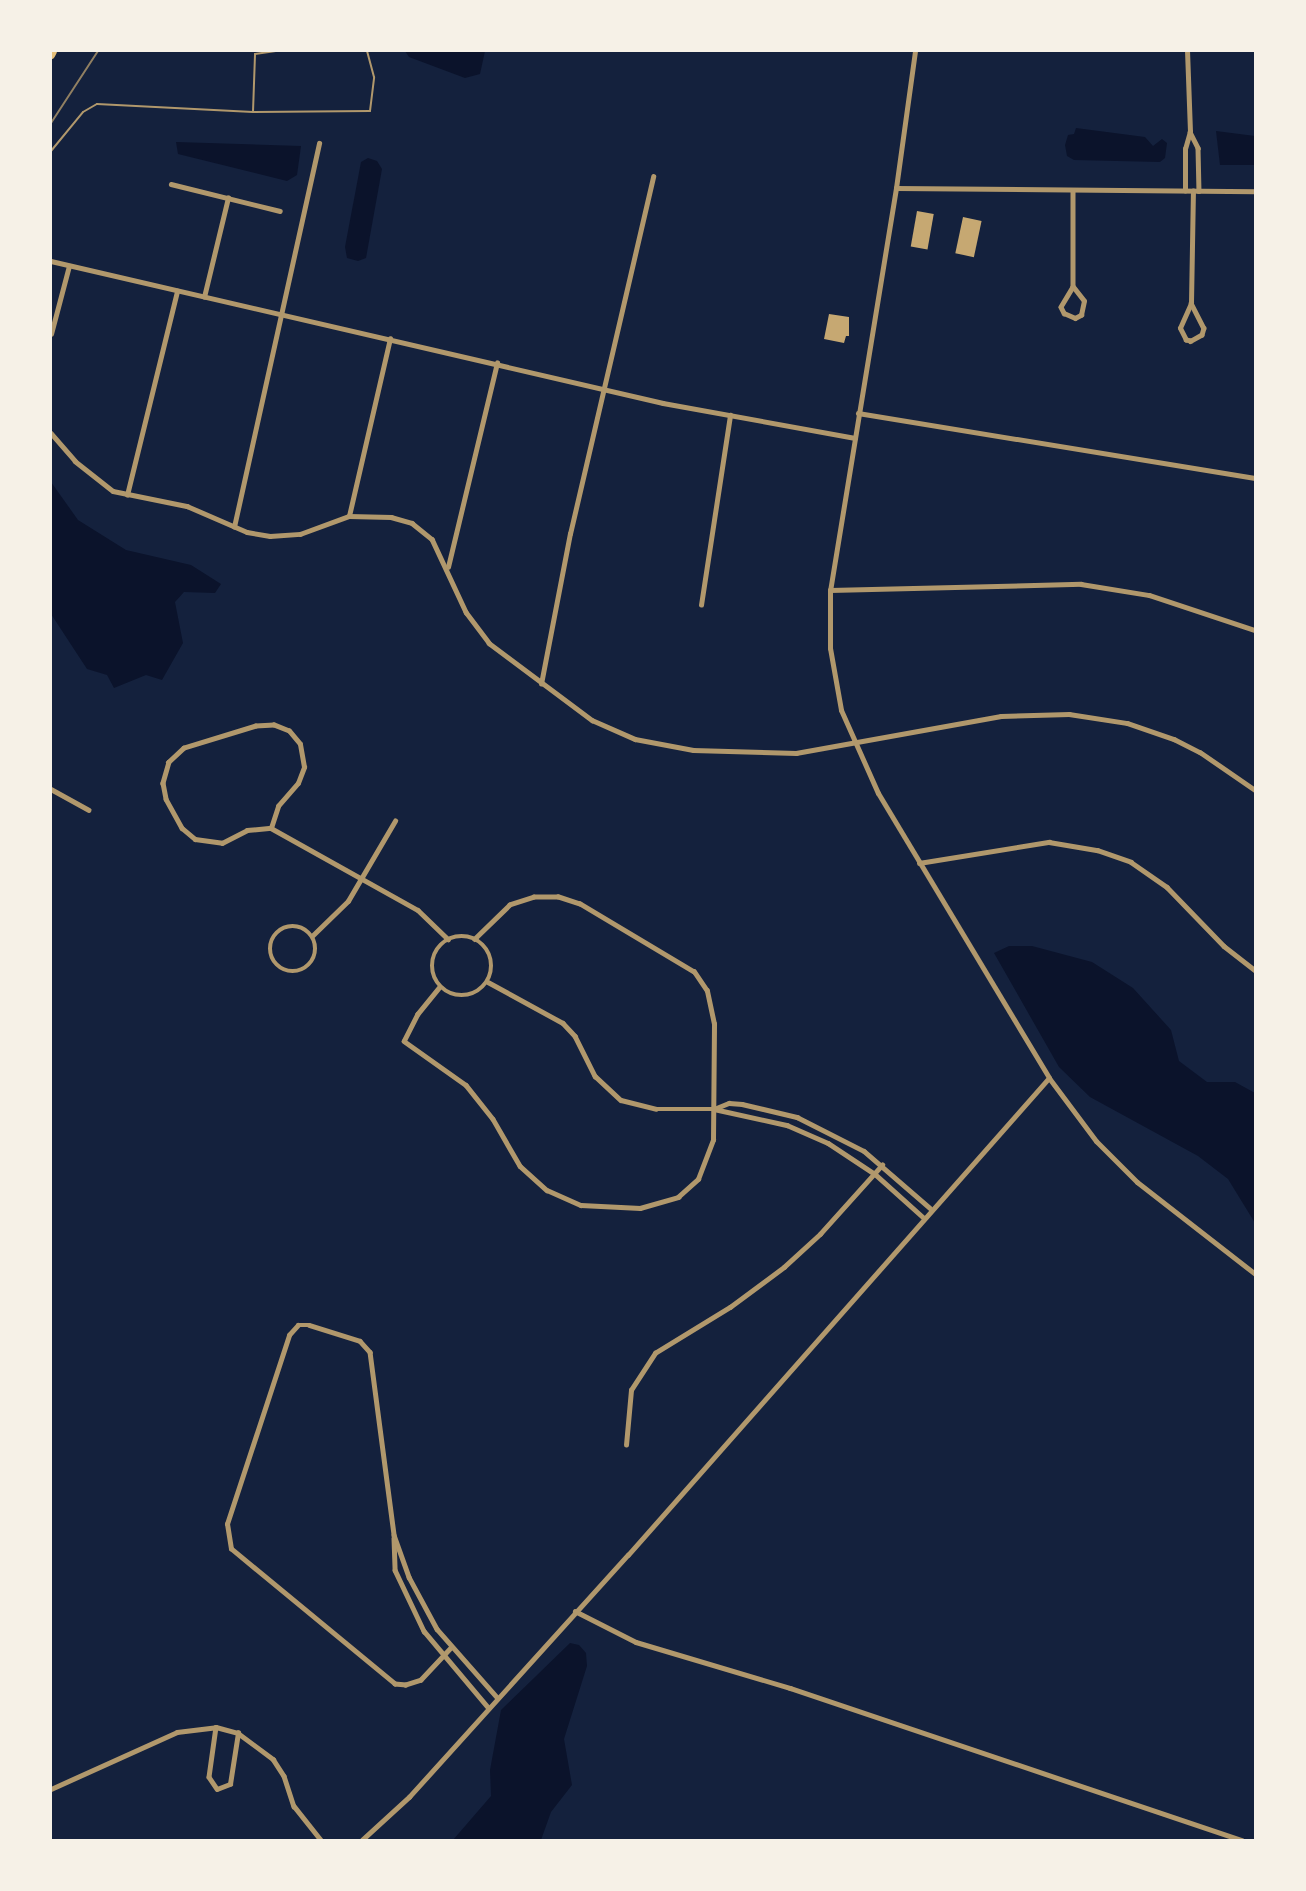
<!DOCTYPE html>
<html>
<head>
<meta charset="utf-8">
<style>
  body { margin:0 }
  #map { position:relative; width:1306px; height:1891px; overflow:hidden; background:#14213d; font-family:"Playfair Display",serif }
  div>[style] { position:absolute }
  [style*='--x'] { left:calc(var(--x)*1px); top:calc(var(--y)*1px); width:calc(var(--w)*1px); rotate:calc(var(--a)*1deg) }
  .water>* { inset:0; background:#0b132b }
  .building>* { inset:0; background:#c6a872; transform-origin:0 0 }
  .service>* { height:2px; margin:-1px; padding:0 1px; transform-origin:1px; border-radius:1px; background:#b1986c }
  .minor>* { height:4.5px; margin:-2.25px; padding:0 2.25px; transform-origin:2.25px; border-radius:2.25px; background:#b1986c }
  .minor>.ring { margin:-2.25px; padding:0; box-sizing:content-box; background:none; border:4.5px solid #b1986c; border-radius:50% }
  .tertiary>* { height:5px; margin:-2.5px; padding:0 2.5px; transform-origin:2.5px; border-radius:2.5px; background:#b1986c }
  .primary>* { height:7px; margin:-3.5px; padding:0 3.5px; transform-origin:3.5px; border-radius:3.5px; background:#e5c07b }
  .rail>* { height:2px; margin:-1px; padding:0 1px; transform-origin:1px; border-radius:1px; background:#918062 }
  span { translate:-50% -50%; white-space:nowrap; text-align:center; line-height:1.15; -webkit-text-stroke:5px #f6f1e7; paint-order:stroke }
  .frame { position:absolute; inset:0; border:52px solid #f6f1e7; pointer-events:none }
</style>
</head>
<body>
<div id="map">
  <div class="water">
    <div style="clip-path:polygon(405px 51px,485px 51px,480px 74px,465px 78px,409px 57px)"></div>
    <div style="clip-path:polygon(1076px 128px,1145px 137px,1153px 146px,1162px 139px,1167px 143px,1165px 158px,1160px 162px,1074px 160px,1067px 156px,1065px 145px,1068px 135px,1074px 134px)"></div>
    <div style="clip-path:polygon(1216px 131px,1255px 136px,1255px 165px,1220px 165px)"></div>
    <div style="clip-path:polygon(176px 142px,301px 146px,297px 175px,287px 181px,178px 154px)"></div>
    <div style="clip-path:polygon(368px 158px,377px 161px,382px 169px,366px 258px,358px 261px,347px 258px,345px 247px,361px 162px)"></div>
    <div style="clip-path:polygon(51px 482px,78px 520px,126px 550px,191px 565px,221px 584px,215px 593px,184px 592px,175px 602px,183px 643px,162px 680px,146px 675px,114px 688px,107px 675px,87px 669px,51px 614px)"></div>
    <div style="clip-path:polygon(1009px 946px,1032px 946px,1092px 962px,1133px 988px,1171px 1030px,1179px 1061px,1207px 1082px,1235px 1082px,1255px 1093px,1255px 1223px,1228px 1179px,1198px 1156px,1090px 1097px,1059px 1067px,994px 953px)"></div>
    <div style="clip-path:polygon(570px 1643px,579px 1645px,586px 1653px,587px 1666px,564px 1739px,572px 1785px,551px 1812px,541px 1840px,453px 1840px,491px 1796px,490px 1770px,501px 1710px)"></div>
  </div>
  <div class="building">
    <div style="left:917px;top:211px;width:17px;height:36px;rotate:10deg"></div>
    <div style="left:963px;top:217px;width:19px;height:37px;rotate:12deg"></div>
    <div style="clip-path:polygon(829px 314px,849px 317px,849px 336px,846px 336px,844px 343px,824px 339px)"></div>
  </div>
  <div class="service">
    <div style="--x:253;--y:112;--w:58;--a:-88"></div>
    <div style="--x:255;--y:54;--w:21;--a:-8"></div>
    <div style="--x:51;--y:151;--w:50;--a:-50.6"></div>
    <div style="--x:83;--y:112;--w:16;--a:-30"></div>
    <div style="--x:97;--y:104;--w:156;--a:2.9"></div>
    <div style="--x:253;--y:112;--w:117;--a:-0.5"></div>
    <div style="--x:370;--y:111;--w:34;--a:-83"></div>
    <div style="--x:374;--y:77;--w:27;--a:-105"></div>
  </div>
  <div class="minor">
    <div style="--x:1190;--y:132;--w:18;--a:63"></div>
    <div style="--x:1198;--y:148;--w:43;--a:88.7"></div>
    <div style="--x:171;--y:184;--w:112;--a:13.9"></div>
    <div style="--x:896;--y:188;--w:359;--a:0.5"></div>
    <div style="--x:1073;--y:190;--w:97;--a:90"></div>
    <div style="--x:1073;--y:287;--w:23;--a:121"></div>
    <div style="--x:1061;--y:307;--w:7;--a:63"></div>
    <div style="--x:1064;--y:313;--w:12;--a:24"></div>
    <div style="--x:1075;--y:318;--w:7;--a:-27"></div>
    <div style="--x:1081;--y:315;--w:14;--a:-78"></div>
    <div style="--x:1084;--y:301;--w:18;--a:-128"></div>
    <div style="--x:1185;--y:191;--w:42;--a:-90"></div>
    <div style="--x:1185;--y:149;--w:18;--a:-74"></div>
    <div style="--x:1190;--y:132;--w:81;--a:-92.1"></div>
    <div style="--x:51;--y:261;--w:628;--a:13.06"></div>
    <div style="--x:663;--y:403;--w:195;--a:10.3"></div>
    <div style="--x:204;--y:297;--w:102;--a:-76.4"></div>
    <div style="--x:1191;--y:303;--w:28;--a:63"></div>
    <div style="--x:1204;--y:328;--w:7;--a:106"></div>
    <div style="--x:1202;--y:335;--w:13;--a:151"></div>
    <div style="--x:1191;--y:341;--w:5;--a:-169"></div>
    <div style="--x:1186;--y:340;--w:13;--a:-117"></div>
    <div style="--x:1180;--y:328;--w:27;--a:-66"></div>
    <div style="--x:1191;--y:303;--w:112;--a:-89"></div>
    <div style="--x:51;--y:334;--w:70;--a:-75.2"></div>
    <div style="--x:858;--y:413;--w:402;--a:9.3"></div>
    <div style="--x:51;--y:433;--w:37;--a:49"></div>
    <div style="--x:75;--y:461;--w:48;--a:38.3"></div>
    <div style="--x:113;--y:491;--w:76;--a:11.5"></div>
    <div style="--x:187;--y:506;--w:65;--a:23.4"></div>
    <div style="--x:247;--y:532;--w:23;--a:10"></div>
    <div style="--x:270;--y:536;--w:30;--a:-4"></div>
    <div style="--x:300;--y:534;--w:52;--a:-20.2"></div>
    <div style="--x:349;--y:516;--w:42;--a:1.4"></div>
    <div style="--x:391;--y:517;--w:22;--a:16"></div>
    <div style="--x:412;--y:523;--w:26;--a:39"></div>
    <div style="--x:432;--y:539;--w:81;--a:65"></div>
    <div style="--x:466;--y:612;--w:39;--a:53"></div>
    <div style="--x:489;--y:643;--w:129;--a:36.8"></div>
    <div style="--x:592;--y:720;--w:47;--a:23.8"></div>
    <div style="--x:635;--y:739;--w:59;--a:10.7"></div>
    <div style="--x:693;--y:750;--w:103;--a:1.7"></div>
    <div style="--x:796;--y:753;--w:208;--a:-10.2"></div>
    <div style="--x:1001;--y:716;--w:68;--a:-1.7"></div>
    <div style="--x:1069;--y:714;--w:59;--a:8.8"></div>
    <div style="--x:1127;--y:723;--w:50;--a:18.8"></div>
    <div style="--x:1174;--y:739;--w:29;--a:27"></div>
    <div style="--x:1200;--y:752;--w:67;--a:34.6"></div>
    <div style="--x:127;--y:495;--w:210;--a:-76.2"></div>
    <div style="--x:349;--y:516;--w:182;--a:-77"></div>
    <div style="--x:234;--y:527;--w:393;--a:-77.5"></div>
    <div style="--x:448;--y:567;--w:210;--a:-76.5"></div>
    <div style="--x:830;--y:590;--w:251;--a:-1.4"></div>
    <div style="--x:1081;--y:584;--w:69;--a:9.2"></div>
    <div style="--x:1149;--y:595;--w:112;--a:18.3"></div>
    <div style="--x:701;--y:605;--w:192;--a:-81.3"></div>
    <div style="--x:541;--y:684;--w:153;--a:-79.1"></div>
    <div style="--x:570;--y:534;--w:367;--a:-76.9"></div>
    <div style="--x:51;--y:789;--w:43;--a:28.9"></div>
    <div style="--x:271;--y:828;--w:23;--a:-72"></div>
    <div style="--x:278;--y:806;--w:30;--a:-49"></div>
    <div style="--x:298;--y:783;--w:17;--a:-69"></div>
    <div style="--x:304;--y:767;--w:23;--a:-100"></div>
    <div style="--x:300;--y:744;--w:17;--a:-130"></div>
    <div style="--x:289;--y:731;--w:16;--a:-158"></div>
    <div style="--x:274;--y:725;--w:18;--a:177"></div>
    <div style="--x:256;--y:726;--w:75;--a:163"></div>
    <div style="--x:184;--y:748;--w:21;--a:137"></div>
    <div style="--x:169;--y:762;--w:22;--a:106"></div>
    <div style="--x:163;--y:783;--w:16;--a:79"></div>
    <div style="--x:166;--y:799;--w:33;--a:61"></div>
    <div style="--x:182;--y:828;--w:17;--a:40"></div>
    <div style="--x:195;--y:839;--w:27;--a:8"></div>
    <div style="--x:222;--y:843;--w:28;--a:-27"></div>
    <div style="--x:247;--y:830;--w:24;--a:-5"></div>
    <div style="--x:271;--y:828;--w:168;--a:29.2"></div>
    <div style="--x:418;--y:910;--w:42;--a:44"></div>
    <div style="--x:919;--y:863;--w:132;--a:-9.2"></div>
    <div style="--x:1049;--y:842;--w:49;--a:9.5"></div>
    <div style="--x:1097;--y:850;--w:36;--a:19"></div>
    <div style="--x:1131;--y:862;--w:44;--a:34.8"></div>
    <div style="--x:1167;--y:887;--w:82;--a:46"></div>
    <div style="--x:1224;--y:946;--w:39;--a:38"></div>
    <div class="ring" style="left:270px;top:926px;width:41.5px;height:41.5px"></div>
    <div class="ring" style="left:432px;top:936px;width:55.5px;height:55.5px"></div>
    <div style="--x:312;--y:936;--w:50;--a:-44.2"></div>
    <div style="--x:348;--y:901;--w:93;--a:-59.6"></div>
    <div style="--x:488;--y:982;--w:85;--a:28.7"></div>
    <div style="--x:563;--y:1023;--w:18;--a:47"></div>
    <div style="--x:575;--y:1036;--w:45;--a:63.4"></div>
    <div style="--x:595;--y:1076;--w:35;--a:43"></div>
    <div style="--x:621;--y:1100;--w:36;--a:14"></div>
    <div style="--x:656;--y:1109;--w:58;--a:0"></div>
    <div style="--x:714;--y:1109;--w:16;--a:-22"></div>
    <div style="--x:729;--y:1103;--w:13;--a:4"></div>
    <div style="--x:742;--y:1104;--w:57;--a:13.3"></div>
    <div style="--x:797;--y:1117;--w:75;--a:26.9"></div>
    <div style="--x:864;--y:1151;--w:87;--a:40.8"></div>
    <div style="--x:440;--y:987;--w:35;--a:129"></div>
    <div style="--x:418;--y:1014;--w:30;--a:117"></div>
    <div style="--x:404;--y:1041;--w:76;--a:35.4"></div>
    <div style="--x:466;--y:1085;--w:43;--a:51.5"></div>
    <div style="--x:493;--y:1119;--w:54;--a:60.1"></div>
    <div style="--x:520;--y:1166;--w:36;--a:42"></div>
    <div style="--x:547;--y:1190;--w:37;--a:24"></div>
    <div style="--x:581;--y:1205;--w:59;--a:2.9"></div>
    <div style="--x:640;--y:1208;--w:40;--a:-16"></div>
    <div style="--x:678;--y:1197;--w:27;--a:-42"></div>
    <div style="--x:698;--y:1179;--w:42;--a:-69"></div>
    <div style="--x:713;--y:1140;--w:116;--a:-89.5"></div>
    <div style="--x:714;--y:1024;--w:34;--a:-102"></div>
    <div style="--x:707;--y:991;--w:23;--a:-124"></div>
    <div style="--x:694;--y:972;--w:133;--a:-149.2"></div>
    <div style="--x:580;--y:904;--w:23;--a:-162"></div>
    <div style="--x:558;--y:897;--w:24;--a:180"></div>
    <div style="--x:534;--y:897;--w:25;--a:162"></div>
    <div style="--x:510;--y:905;--w:49;--a:135.8"></div>
    <div style="--x:714;--y:1109;--w:75;--a:12.4"></div>
    <div style="--x:787;--y:1125;--w:45;--a:23.7"></div>
    <div style="--x:828;--y:1143;--w:56;--a:33.4"></div>
    <div style="--x:875;--y:1174;--w:64;--a:41.9"></div>
    <div style="--x:626;--y:1445;--w:55;--a:-84.8"></div>
    <div style="--x:631;--y:1390;--w:44;--a:-57"></div>
    <div style="--x:655;--y:1353;--w:88;--a:-31.5"></div>
    <div style="--x:730;--y:1307;--w:67;--a:-36.5"></div>
    <div style="--x:784;--y:1267;--w:49;--a:-42.5"></div>
    <div style="--x:820;--y:1234;--w:93;--a:-48.1"></div>
    <div style="--x:394;--y:1538;--w:32;--a:88"></div>
    <div style="--x:395;--y:1570;--w:68;--a:64.6"></div>
    <div style="--x:424;--y:1631;--w:99;--a:49.9"></div>
    <div style="--x:575;--y:1611;--w:68;--a:26.9"></div>
    <div style="--x:636;--y:1642;--w:161;--a:16.6"></div>
    <div style="--x:790;--y:1688;--w:477;--a:18.6"></div>
    <div style="--x:452;--y:1647;--w:45;--a:133.2"></div>
    <div style="--x:421;--y:1680;--w:16;--a:162"></div>
    <div style="--x:406;--y:1685;--w:11;--a:-175"></div>
    <div style="--x:395;--y:1684;--w:212;--a:-140.5"></div>
    <div style="--x:231;--y:1549;--w:25;--a:-99"></div>
    <div style="--x:227;--y:1524;--w:199;--a:-71.8"></div>
    <div style="--x:289;--y:1335;--w:13;--a:-48"></div>
    <div style="--x:298;--y:1325;--w:11;--a:0"></div>
    <div style="--x:309;--y:1325;--w:53;--a:17.4"></div>
    <div style="--x:360;--y:1341;--w:15;--a:48"></div>
    <div style="--x:370;--y:1352;--w:185;--a:82.5"></div>
    <div style="--x:394;--y:1535;--w:45;--a:70.3"></div>
    <div style="--x:409;--y:1577;--w:59;--a:61.7"></div>
    <div style="--x:437;--y:1629;--w:91;--a:48.6"></div>
    <div style="--x:216;--y:1727;--w:50;--a:98"></div>
    <div style="--x:209;--y:1777;--w:14;--a:56"></div>
    <div style="--x:217;--y:1789;--w:14;--a:-21"></div>
    <div style="--x:230;--y:1784;--w:52;--a:-81.1"></div>
    <div style="--x:51;--y:1789;--w:138;--a:-24.3"></div>
    <div style="--x:177;--y:1732;--w:39;--a:-7"></div>
    <div style="--x:216;--y:1727;--w:23;--a:15"></div>
    <div style="--x:238;--y:1733;--w:44;--a:36.6"></div>
    <div style="--x:273;--y:1759;--w:20;--a:57"></div>
    <div style="--x:284;--y:1776;--w:32;--a:72"></div>
    <div style="--x:294;--y:1806;--w:43;--a:51.5"></div>
    <div style="--x:362;--y:1840;--w:64;--a:-42.5"></div>
    <div style="--x:409;--y:1797;--w:326;--a:-47.9"></div>
    <div style="--x:628;--y:1555;--w:636;--a:-48.57"></div>
  </div>
  <div class="tertiary">
    <div style="--x:915;--y:51;--w:138;--a:97.9"></div>
    <div style="--x:896;--y:188;--w:407;--a:99.3"></div>
    <div style="--x:830;--y:590;--w:58;--a:90"></div>
    <div style="--x:830;--y:648;--w:63;--a:79.9"></div>
    <div style="--x:841;--y:710;--w:91;--a:66"></div>
    <div style="--x:878;--y:793;--w:332;--a:59"></div>
    <div style="--x:1049;--y:1078;--w:79;--a:53.3"></div>
    <div style="--x:1096;--y:1141;--w:58;--a:45"></div>
    <div style="--x:1137;--y:1182;--w:150;--a:37.9"></div>
  </div>
  <div class="primary">
    <div style="--x:51;--y:55;--w:4;--a:-63"></div>
  </div>
  <div class="rail">
    <div style="--x:51;--y:123;--w:86;--a:-56.9"></div>
  </div>
  <div class="frame"></div>
</div>
</body>
</html>
